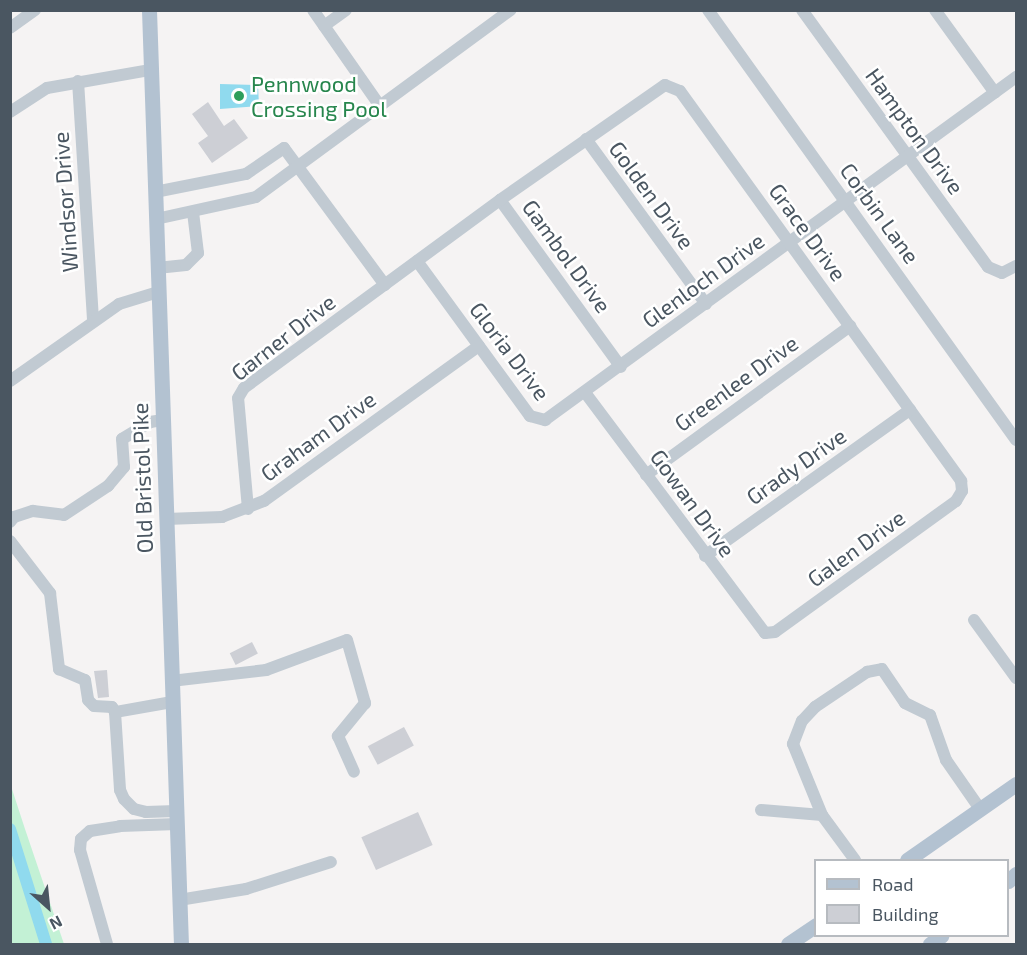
<!DOCTYPE html>
<html>
<head>
<meta charset="utf-8">
<style>
  body { margin:0 }
  #map { position:relative; width:1027px; height:955px; overflow:hidden; background:#f5f3f3; font-family:"Exo 2",sans-serif }
  div>[style] { position:absolute }
  [style*='--x'] { left:calc(var(--x)*1px); top:calc(var(--y)*1px); width:calc(var(--w)*1px); rotate:calc(var(--a)*1deg) }
  .green>* { inset:0; background:#c3f1d5 }
  .water>* { inset:0; background:#90daee }
  .canal>* { height:12px; margin:-6px; padding:0 6px; transform-origin:6px; border-radius:6px; background:#90daee }
  .building>* { inset:0; background:#cdcfd5; transform-origin:0 0 }
  .minor>* { height:12px; margin:-6px; padding:0 6px; transform-origin:6px; border-radius:6px; background:#c1cad2 }
  .major>* { height:15px; margin:-7.5px; padding:0 7.5px; transform-origin:7.5px; border-radius:7.5px; background:#b3c2d1 }
  .dots>* { width:16px; height:16px; translate:-50% -50%; box-sizing:border-box; border:3px solid #fff; border-radius:50% }
  span { translate:-50% -50%; white-space:nowrap; text-align:center; line-height:1.15; -webkit-text-stroke:5px #fff; paint-order:stroke }
  .leisure-label { font-size:22px; color:#27864d }
  .left { translate:0 -50%; text-align:left }
  .street-label { font-size:22px; color:#4a5661 }
  .frame { position:absolute; inset:0; border:12px solid #4a5661; pointer-events:none }
  .legend { position:absolute; left:814px; top:859px; width:195px; height:78px; box-sizing:border-box; background:#fff; border:2px solid #b7bbc0; margin:0; padding:8px 10px; list-style:none; font-size:18px; color:#4a5661 }
  .legend li { display:flex; align-items:center; gap:12px; height:30px }
  .legend b { width:30px; border:2px solid #b7bbc0 }
  .north { position:absolute; left:18px; top:877px; width:60px; height:60px; -webkit-text-stroke:4px #fff; paint-order:stroke; rotate:153deg; font-size:16px; font-weight:700; line-height:24px; text-align:center; color:#4a5661 }
  .north::after { content:''; display:block; margin:auto; width:21px; height:27px; background:#4a5661; clip-path:polygon(50% 0,100% 100%,50% 72%,0 100%) }
</style>
</head>
<body>
<div id="map">
  <div class="green">
    <div style="clip-path:polygon(10px 783px,25px 829px,64px 944px,11px 944px)"></div>
  </div>
  <div class="water">
    <div style="clip-path:polygon(220px 84px,258px 85px,259px 106px,220px 109px)"></div>
  </div>
  <div class="canal">
    <div style="--x:10;--y:829;--w:121;--a:72.6"></div>
  </div>
  <div class="building">
    <div style="clip-path:polygon(208px 102px,224px 126px,234px 119px,248px 138px,212px 163px,198px 143px,208px 136px,192px 114px)"></div>
    <div style="left:252px;top:642px;width:13px;height:25px;rotate:63deg"></div>
    <div style="clip-path:polygon(107px 670px,109px 697px,98px 698px,94px 671px)"></div>
    <div style="left:404px;top:727px;width:21px;height:41px;rotate:62deg"></div>
    <div style="left:418px;top:812px;width:36px;height:62px;rotate:66deg"></div>
  </div>
  <div class="minor">
    <div style="--x:313;--y:10;--w:117;--a:55.1"></div>
    <div style="--x:708;--y:10;--w:529;--a:54.39"></div>
    <div style="--x:802;--y:10;--w:317;--a:54.1"></div>
    <div style="--x:988;--y:267;--w:15;--a:23"></div>
    <div style="--x:1002;--y:273;--w:16;--a:-27"></div>
    <div style="--x:935;--y:10;--w:102;--a:54.1"></div>
    <div style="--x:324;--y:26;--w:27;--a:-36"></div>
    <div style="--x:10;--y:28;--w:31;--a:-36"></div>
    <div style="--x:78;--y:81;--w:239;--a:86.4"></div>
    <div style="--x:10;--y:112;--w:44;--a:-33"></div>
    <div style="--x:47;--y:88;--w:105;--a:-9.9"></div>
    <div style="--x:586;--y:139;--w:204;--a:54"></div>
    <div style="--x:155;--y:192;--w:93;--a:-11.2"></div>
    <div style="--x:246;--y:174;--w:46;--a:-34.4"></div>
    <div style="--x:284;--y:148;--w:170;--a:53.6"></div>
    <div style="--x:500;--y:200;--w:206;--a:54.1"></div>
    <div style="--x:156;--y:219;--w:102;--a:-12.4"></div>
    <div style="--x:256;--y:197;--w:316;--a:-36.3"></div>
    <div style="--x:417;--y:261;--w:192;--a:53.9"></div>
    <div style="--x:530;--y:416;--w:16;--a:15"></div>
    <div style="--x:545;--y:420;--w:583;--a:-36.06"></div>
    <div style="--x:157;--y:268;--w:29;--a:-6"></div>
    <div style="--x:186;--y:265;--w:17;--a:-45"></div>
    <div style="--x:198;--y:253;--w:41;--a:-97"></div>
    <div style="--x:10;--y:381;--w:133;--a:-35.2"></div>
    <div style="--x:119;--y:304;--w:41;--a:-17.1"></div>
    <div style="--x:646;--y:475;--w:253;--a:-36.1"></div>
    <div style="--x:248;--y:509;--w:111;--a:-95.1"></div>
    <div style="--x:238;--y:398;--w:12;--a:-59"></div>
    <div style="--x:244;--y:388;--w:318;--a:-36.3"></div>
    <div style="--x:500;--y:200;--w:201;--a:-34.9"></div>
    <div style="--x:665;--y:85;--w:16;--a:22"></div>
    <div style="--x:680;--y:91;--w:481;--a:54.2"></div>
    <div style="--x:961;--y:481;--w:10;--a:84"></div>
    <div style="--x:962;--y:491;--w:12;--a:121"></div>
    <div style="--x:956;--y:501;--w:223;--a:144.1"></div>
    <div style="--x:775;--y:632;--w:10;--a:174"></div>
    <div style="--x:765;--y:633;--w:301;--a:-126.8"></div>
    <div style="--x:166;--y:519;--w:56;--a:-2"></div>
    <div style="--x:222;--y:517;--w:45;--a:-20.9"></div>
    <div style="--x:264;--y:501;--w:265;--a:-35.8"></div>
    <div style="--x:10;--y:522;--w:6;--a:-51"></div>
    <div style="--x:14;--y:517;--w:20;--a:-18"></div>
    <div style="--x:33;--y:511;--w:31;--a:7"></div>
    <div style="--x:64;--y:515;--w:53;--a:-33.4"></div>
    <div style="--x:108;--y:486;--w:25;--a:-50"></div>
    <div style="--x:124;--y:467;--w:28;--a:-94"></div>
    <div style="--x:122;--y:439;--w:33;--a:-31"></div>
    <div style="--x:150;--y:422;--w:13;--a:-9"></div>
    <div style="--x:10;--y:541;--w:66;--a:52.4"></div>
    <div style="--x:50;--y:593;--w:77;--a:83.2"></div>
    <div style="--x:59;--y:669;--w:28;--a:23"></div>
    <div style="--x:85;--y:680;--w:20;--a:81"></div>
    <div style="--x:88;--y:700;--w:8;--a:45"></div>
    <div style="--x:94;--y:706;--w:18;--a:3"></div>
    <div style="--x:112;--y:707;--w:6;--a:59"></div>
    <div style="--x:705;--y:556;--w:252;--a:-35.5"></div>
    <div style="--x:974;--y:620;--w:72;--a:54.1"></div>
    <div style="--x:171;--y:681;--w:96;--a:-6.6"></div>
    <div style="--x:266;--y:670;--w:86;--a:-20.3"></div>
    <div style="--x:347;--y:640;--w:66;--a:74.1"></div>
    <div style="--x:365;--y:703;--w:43;--a:129.3"></div>
    <div style="--x:338;--y:736;--w:39;--a:66"></div>
    <div style="--x:172;--y:702;--w:58;--a:170"></div>
    <div style="--x:115;--y:712;--w:78;--a:86.3"></div>
    <div style="--x:120;--y:790;--w:10;--a:66"></div>
    <div style="--x:124;--y:799;--w:14;--a:45"></div>
    <div style="--x:134;--y:809;--w:12;--a:14"></div>
    <div style="--x:146;--y:812;--w:30;--a:-2"></div>
    <div style="--x:761;--y:810;--w:61;--a:4.7"></div>
    <div style="--x:855;--y:860;--w:56;--a:-126.3"></div>
    <div style="--x:822;--y:815;--w:77;--a:-112.2"></div>
    <div style="--x:793;--y:744;--w:25;--a:-69"></div>
    <div style="--x:802;--y:721;--w:19;--a:-47"></div>
    <div style="--x:815;--y:707;--w:63;--a:-33.9"></div>
    <div style="--x:867;--y:672;--w:15;--a:-11"></div>
    <div style="--x:882;--y:669;--w:41;--a:55.9"></div>
    <div style="--x:905;--y:703;--w:28;--a:26"></div>
    <div style="--x:930;--y:715;--w:48;--a:70.4"></div>
    <div style="--x:946;--y:760;--w:60;--a:55.2"></div>
    <div style="--x:179;--y:900;--w:68;--a:-9.3"></div>
    <div style="--x:246;--y:889;--w:89;--a:-17.6"></div>
    <div style="--x:107;--y:944;--w:98;--a:-106"></div>
    <div style="--x:80;--y:850;--w:11;--a:-85"></div>
    <div style="--x:81;--y:839;--w:12;--a:-42"></div>
    <div style="--x:90;--y:831;--w:30;--a:-9"></div>
    <div style="--x:120;--y:826;--w:57;--a:-2"></div>
  </div>
  <div class="major">
    <div style="--x:149;--y:10;--w:935;--a:88.04"></div>
    <div style="--x:907;--y:860;--w:133;--a:-34.9"></div>
    <div style="--x:1008;--y:881;--w:11;--a:-41"></div>
    <div style="--x:788;--y:944;--w:34;--a:-34"></div>
    <div style="--x:930;--y:944;--w:14;--a:-36"></div>
  </div>
  <div class="dots">
    <div style="left:239px;top:96px;background:#2e9e5b"></div>
  </div>
  <div class="leisure-label">
    <span class="left" style="left:251px;top:96px">Pennwood<br>Crossing Pool</span>
  </div>
  <div class="street-label">
    <span style="left:915px;top:131px;rotate:54deg">Hampton Drive</span>
    <span style="left:652px;top:195px;rotate:54deg">Golden Drive</span>
    <span style="left:65px;top:202px;rotate:-94deg">Windsor Drive</span>
    <span style="left:880px;top:213px;rotate:54deg">Corbin Lane</span>
    <span style="left:808px;top:232px;rotate:54deg">Grace Drive</span>
    <span style="left:567px;top:256px;rotate:54deg">Gambol Drive</span>
    <span style="left:703px;top:280px;rotate:-36deg">Glenloch Drive</span>
    <span style="left:283px;top:337px;rotate:-38deg">Garner Drive</span>
    <span style="left:510px;top:351px;rotate:53deg">Gloria Drive</span>
    <span style="left:736px;top:383px;rotate:-36deg">Greenlee Drive</span>
    <span style="left:318px;top:436px;rotate:-36deg">Graham Drive</span>
    <span style="left:796px;top:466px;rotate:-35deg">Grady Drive</span>
    <span style="left:142px;top:478px;rotate:-92deg">Old Bristol Pike</span>
    <span style="left:693px;top:503px;rotate:54deg">Gowan Drive</span>
    <span style="left:856px;top:548px;rotate:-36deg">Galen Drive</span>
  </div>
  <div class="frame"></div>
  <ul class="legend">
  <li><b style="height:8px;background:#b3c2d1"></b>Road</li>
  <li><b style="height:16px;background:#cdcfd5"></b>Building</li>
  </ul>
  <div class="north">N</div>
</div>
</body>
</html>
